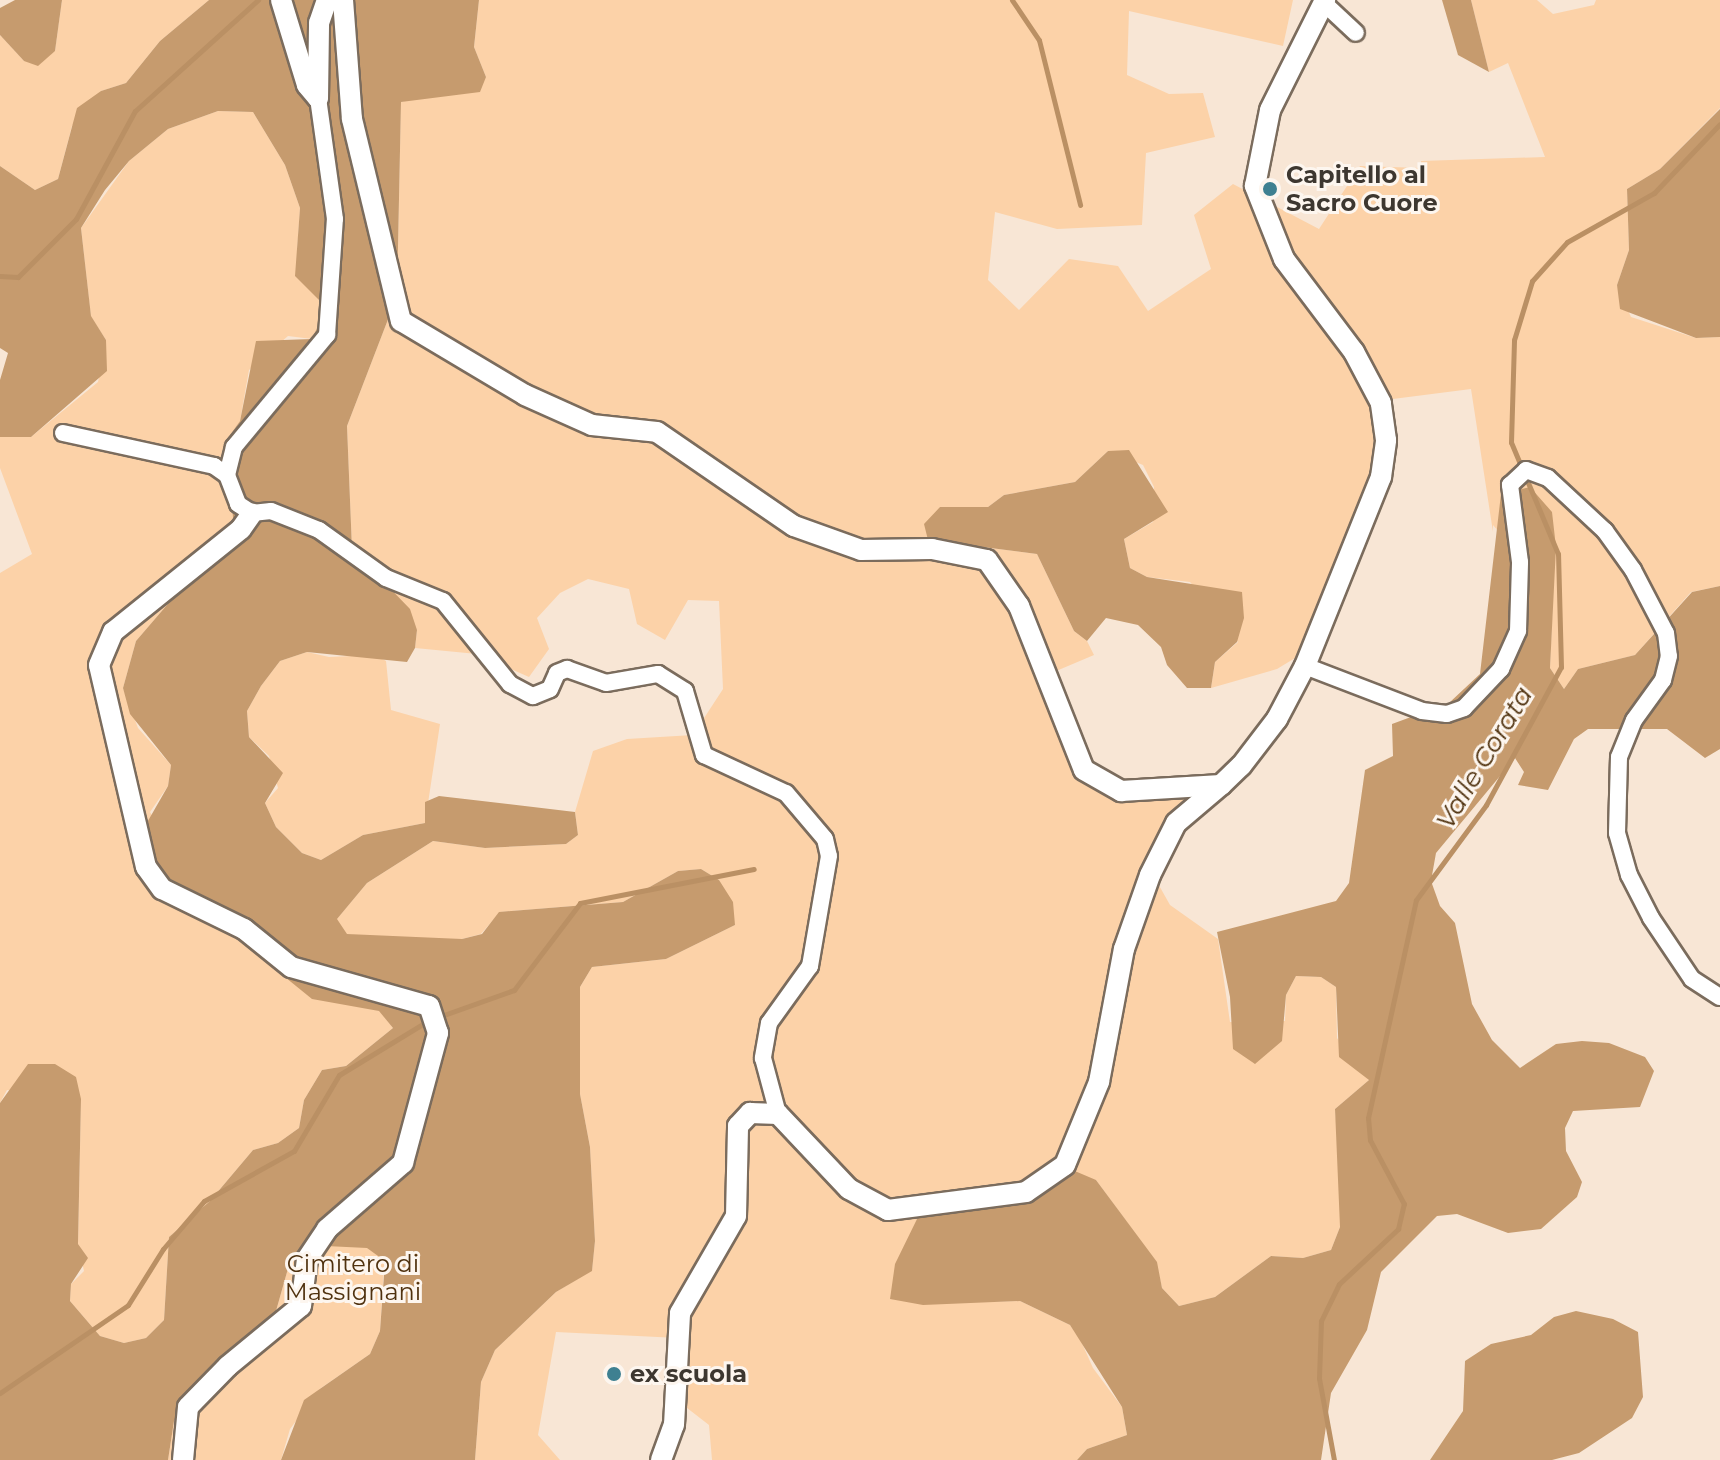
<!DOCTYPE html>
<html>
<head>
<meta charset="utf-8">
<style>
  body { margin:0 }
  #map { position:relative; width:1720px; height:1460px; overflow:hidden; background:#f8e6d5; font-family:Montserrat,sans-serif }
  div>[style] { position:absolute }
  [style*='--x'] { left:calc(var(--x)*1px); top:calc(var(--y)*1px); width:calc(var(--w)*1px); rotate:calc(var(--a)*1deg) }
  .green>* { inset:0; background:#fcd2a8 }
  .forest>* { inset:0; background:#c69b6e }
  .stream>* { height:5px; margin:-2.5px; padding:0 2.5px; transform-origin:2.5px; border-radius:2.5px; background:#ba9064 }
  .roads { filter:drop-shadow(2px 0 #7b6c5d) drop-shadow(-2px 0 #7b6c5d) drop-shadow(0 2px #7b6c5d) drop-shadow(0 -2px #7b6c5d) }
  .minor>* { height:16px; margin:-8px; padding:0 8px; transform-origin:8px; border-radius:8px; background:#fff }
  .tertiary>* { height:20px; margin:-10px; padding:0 10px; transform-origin:10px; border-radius:10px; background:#fff }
  .dots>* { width:22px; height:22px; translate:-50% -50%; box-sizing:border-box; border:4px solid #fdf6ef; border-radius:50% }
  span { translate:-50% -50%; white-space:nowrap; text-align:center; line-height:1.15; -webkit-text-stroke:6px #fdf6ef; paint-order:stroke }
  .poi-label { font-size:24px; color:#3d3730; font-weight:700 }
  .left { translate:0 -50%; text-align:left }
  .park-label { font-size:24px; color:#4f310e }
  .water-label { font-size:26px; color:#513310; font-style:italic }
</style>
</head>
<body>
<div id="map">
  <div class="green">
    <div style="clip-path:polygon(62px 0,209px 0,160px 41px,126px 83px,101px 91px,72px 126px,58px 179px,35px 190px,0 166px,0 35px,24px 61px,55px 51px)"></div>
    <div style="clip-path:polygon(479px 0,1293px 0,1283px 46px,1129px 11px,1127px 75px,1169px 94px,1203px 93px,1215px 137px,1146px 153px,1142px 225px,1057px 229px,995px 212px,988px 280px,1019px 310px,1069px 259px,1118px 266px,1148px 311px,1211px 269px,1194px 215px,1233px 184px,1319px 229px,1360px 166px,1421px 168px,1421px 161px,1545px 157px,1508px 63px,1489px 72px,1471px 0,1537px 0,1553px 14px,1594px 5px,1596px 0,1720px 0,1720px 108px,1660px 169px,1627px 189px,1629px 250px,1617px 285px,1631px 317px,1696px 338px,1720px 337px,1720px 586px,1691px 592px,1635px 655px,1578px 669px,1564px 689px,1550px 668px,1553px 595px,1493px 525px,1493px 532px,1471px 389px,1385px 400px,1376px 488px,1305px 652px,1277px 669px,1211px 688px,1215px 662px,1238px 642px,1190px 582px,1147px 577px,1130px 568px,1124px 539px,1153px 522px,1154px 487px,1143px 465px,1108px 451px,1075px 482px,1004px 495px,988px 507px,940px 507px,928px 540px,1037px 554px,1074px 631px,1087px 641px,1094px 655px,1042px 677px,1077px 770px,1112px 798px,1150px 793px,1190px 797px,1166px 842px,1147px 864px,1170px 905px,1218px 939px,1230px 1022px,1285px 1021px,1286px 995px,1296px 976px,1321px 977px,1336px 987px,1337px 1038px,1369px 1080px,1335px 1109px,1341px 1177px,1340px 1227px,1331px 1250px,1303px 1258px,1271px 1256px,1215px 1297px,1179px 1306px,1162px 1288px,1156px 1262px,1096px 1180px,976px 1302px,1020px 1301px,1070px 1325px,1081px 1341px,1093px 1368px,1122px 1407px,1127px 1435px,1087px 1449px,1077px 1460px,712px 1460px,709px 1425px,669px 1394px,678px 1338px,556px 1332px,538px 1435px,560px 1460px,475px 1460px,481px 1382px,495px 1350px,556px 1292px,592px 1270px,595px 1241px,590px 1147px,580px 1094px,580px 987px,592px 967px,666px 959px,735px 925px,719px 880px,701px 869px,678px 871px,623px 902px,500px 912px,481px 934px,462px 939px,380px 939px,346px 934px,336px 920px,367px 883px,433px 841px,485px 848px,566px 844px,578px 835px,575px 812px,593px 751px,627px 739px,693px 735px,723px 689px,719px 601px,688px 600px,665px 640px,637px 624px,629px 589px,588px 579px,560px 593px,537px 618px,549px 649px,529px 677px,477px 654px,415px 648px,417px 630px,352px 549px,347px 426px,397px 296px,401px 102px,486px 77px,474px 47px)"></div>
    <div style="clip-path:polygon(218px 111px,253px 112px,285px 165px,300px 208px,297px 252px,319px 300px,321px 319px,312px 339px,288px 336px,249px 370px,240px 421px,225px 442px,234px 527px,136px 641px,123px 688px,138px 728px,171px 765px,168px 786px,150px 812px,202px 904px,232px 912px,241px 926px,357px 1005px,380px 1011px,393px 1028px,346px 1066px,322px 1070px,304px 1100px,299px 1128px,278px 1143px,253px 1150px,210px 1201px,169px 1237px,164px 1320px,146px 1338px,124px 1343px,100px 1336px,70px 1301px,71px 1284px,84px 1271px,78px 1244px,81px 1099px,7px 1090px,0 1103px,0 573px,32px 554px,0 468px,0 437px,31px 437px,98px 382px,106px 340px,91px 317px,81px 228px,129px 161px,168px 129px)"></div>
    <div style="clip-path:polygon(307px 652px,329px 657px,375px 655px,386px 661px,391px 710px,440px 724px,425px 823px,363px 835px,321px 860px,302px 853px,276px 827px,265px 803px,278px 788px,269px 756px,249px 737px,247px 711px,261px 686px,280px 661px)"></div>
    <div style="clip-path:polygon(325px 1243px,385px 1249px,380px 1331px,370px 1354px,321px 1388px,290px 1429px,281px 1460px,168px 1460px,174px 1421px,187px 1399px,276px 1311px,289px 1265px,303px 1250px)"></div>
  </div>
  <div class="forest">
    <div style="clip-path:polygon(15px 0,62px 0,55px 51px,38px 66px,24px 61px,0 35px,0 8px)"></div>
    <div style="clip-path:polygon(209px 0,479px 0,474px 47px,486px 77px,480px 92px,401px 102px,397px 296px,347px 426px,352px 549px,410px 609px,417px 630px,415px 648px,407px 662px,307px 652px,280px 661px,261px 686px,247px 711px,249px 737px,283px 773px,265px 803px,276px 827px,302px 853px,321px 860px,363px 835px,425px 823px,425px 802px,439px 796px,575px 812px,578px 835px,566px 844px,485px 848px,433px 841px,367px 883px,337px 919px,347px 934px,462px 939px,482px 934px,499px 912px,623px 902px,678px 871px,701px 869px,719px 880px,733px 902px,735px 925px,666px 959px,592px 967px,580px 987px,580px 1094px,590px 1147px,595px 1241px,592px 1271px,556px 1292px,495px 1350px,481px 1382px,475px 1460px,281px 1460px,304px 1400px,370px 1354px,380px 1331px,385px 1261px,367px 1248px,326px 1246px,303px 1250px,289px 1265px,276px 1311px,187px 1399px,174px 1421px,168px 1460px,0 1460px,0 1103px,28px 1064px,55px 1064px,76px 1077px,81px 1099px,78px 1244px,88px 1258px,71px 1284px,70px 1301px,100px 1336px,124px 1343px,146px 1338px,164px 1320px,169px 1237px,210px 1201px,253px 1150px,278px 1143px,299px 1128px,304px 1100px,322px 1070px,346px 1066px,393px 1028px,379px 1011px,312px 999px,280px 973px,232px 912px,158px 896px,137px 840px,168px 786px,171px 765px,130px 714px,123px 688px,136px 641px,234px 527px,225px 442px,240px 421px,256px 341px,312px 339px,321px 319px,319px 300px,295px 276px,300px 208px,285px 165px,253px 112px,218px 111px,168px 129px,129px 161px,105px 190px,81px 228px,91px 316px,106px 340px,107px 371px,31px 437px,0 437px,0 380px,8px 353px,0 348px,0 166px,35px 190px,58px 179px,77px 108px,101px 91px,126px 83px,160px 41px)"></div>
    <div style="clip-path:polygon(1442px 0,1471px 0,1489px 72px,1458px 55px)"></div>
    <div style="clip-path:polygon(1720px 109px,1720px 337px,1696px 338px,1620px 309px,1617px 285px,1629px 250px,1627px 189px,1660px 169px)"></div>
    <div style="clip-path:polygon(1129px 450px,1168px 512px,1124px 539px,1130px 568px,1147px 577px,1242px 592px,1244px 618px,1237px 642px,1215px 662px,1211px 688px,1187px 688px,1167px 665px,1161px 647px,1138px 625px,1106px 618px,1087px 641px,1074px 631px,1037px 554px,928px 540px,924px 524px,940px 507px,988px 507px,1004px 495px,1075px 482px,1108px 451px)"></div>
    <div style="clip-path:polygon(1530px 487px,1552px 512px,1556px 547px,1550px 668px,1564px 689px,1578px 669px,1635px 655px,1692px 592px,1720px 586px,1720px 749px,1705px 758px,1667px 729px,1588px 729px,1574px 739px,1548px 790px,1518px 785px,1524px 772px,1515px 758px,1436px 853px,1431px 881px,1440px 906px,1455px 923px,1472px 1004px,1492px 1040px,1520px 1068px,1556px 1044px,1582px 1041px,1609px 1043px,1645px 1057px,1654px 1071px,1640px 1107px,1573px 1111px,1565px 1128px,1566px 1151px,1582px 1182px,1577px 1197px,1541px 1229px,1508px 1233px,1457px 1214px,1437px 1216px,1381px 1272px,1367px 1330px,1331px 1393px,1321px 1460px,1077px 1460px,1087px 1449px,1127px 1435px,1122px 1407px,1070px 1325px,1020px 1301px,923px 1305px,890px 1299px,895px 1264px,918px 1217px,936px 1198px,1015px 1189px,1039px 1170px,1063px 1166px,1096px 1180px,1157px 1262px,1162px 1288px,1179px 1306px,1215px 1297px,1271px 1256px,1303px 1258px,1331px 1250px,1340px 1227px,1335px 1109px,1369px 1080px,1339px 1057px,1336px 987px,1321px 977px,1296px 976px,1286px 995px,1282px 1041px,1255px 1064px,1233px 1049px,1230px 997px,1217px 932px,1336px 901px,1349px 883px,1365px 770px,1393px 756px,1392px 724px,1449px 703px,1480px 674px,1501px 494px)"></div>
    <div style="clip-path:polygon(1576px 1311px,1613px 1319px,1638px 1332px,1643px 1397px,1632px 1418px,1579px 1453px,1552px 1460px,1430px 1460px,1463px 1411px,1465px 1361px,1491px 1344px,1531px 1335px,1554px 1317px)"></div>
  </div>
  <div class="stream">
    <div style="--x:1012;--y:0;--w:48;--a:56"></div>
    <div style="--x:1039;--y:40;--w:170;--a:76"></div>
    <div style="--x:0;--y:276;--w:18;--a:3"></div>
    <div style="--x:18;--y:277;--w:82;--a:-45"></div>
    <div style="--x:76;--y:219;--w:123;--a:-61.4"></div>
    <div style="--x:135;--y:111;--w:166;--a:-42.1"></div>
    <div style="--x:438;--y:1017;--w:81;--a:-19.6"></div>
    <div style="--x:514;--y:990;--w:109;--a:-52.8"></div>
    <div style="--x:580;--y:903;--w:177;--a:-11.1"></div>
    <div style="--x:0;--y:1393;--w:155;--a:-34.5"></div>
    <div style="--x:128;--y:1305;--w:66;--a:-58"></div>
    <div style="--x:163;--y:1249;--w:63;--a:-49.5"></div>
    <div style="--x:204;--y:1201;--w:103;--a:-29.1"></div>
    <div style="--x:294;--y:1151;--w:88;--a:-59.4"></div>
    <div style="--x:339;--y:1075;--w:105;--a:-31.4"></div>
    <div style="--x:1334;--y:1460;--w:83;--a:-100.4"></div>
    <div style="--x:1319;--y:1378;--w:57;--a:-88"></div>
    <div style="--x:1321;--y:1321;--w:41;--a:-64.1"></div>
    <div style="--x:1339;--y:1284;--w:81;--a:-43"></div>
    <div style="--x:1398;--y:1229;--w:26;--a:-77"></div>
    <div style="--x:1404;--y:1204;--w:72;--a:-118"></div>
    <div style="--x:1370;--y:1140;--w:22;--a:-95"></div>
    <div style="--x:1368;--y:1118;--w:223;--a:-77.6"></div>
    <div style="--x:1416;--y:900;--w:118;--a:-53.6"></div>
    <div style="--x:1486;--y:805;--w:157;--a:-61.5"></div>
    <div style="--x:1561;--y:667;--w:113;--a:-91.5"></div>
    <div style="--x:1558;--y:554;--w:121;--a:-112.8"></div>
    <div style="--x:1511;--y:442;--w:102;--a:-88.3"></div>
    <div style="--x:1514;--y:340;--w:62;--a:-73"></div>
    <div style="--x:1532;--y:281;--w:52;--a:-48.1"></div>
    <div style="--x:1567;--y:242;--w:100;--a:-29.4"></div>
    <div style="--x:1654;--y:193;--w:95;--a:-46.3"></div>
  </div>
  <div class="roads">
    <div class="minor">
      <div style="--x:1325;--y:4;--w:42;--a:43.1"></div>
      <div style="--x:63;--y:433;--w:155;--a:12.3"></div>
      <div style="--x:214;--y:466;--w:16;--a:35"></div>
      <div style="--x:227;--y:475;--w:31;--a:69"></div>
      <div style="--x:238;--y:504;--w:17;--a:33"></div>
      <div style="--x:252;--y:513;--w:19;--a:-6"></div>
      <div style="--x:271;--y:511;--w:52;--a:21.6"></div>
      <div style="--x:319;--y:530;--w:82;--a:35.6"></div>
      <div style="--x:386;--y:578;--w:61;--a:22"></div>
      <div style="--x:443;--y:601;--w:107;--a:51.1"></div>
      <div style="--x:510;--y:684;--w:26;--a:28"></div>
      <div style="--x:533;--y:696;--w:18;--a:-22"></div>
      <div style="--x:550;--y:689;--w:17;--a:-66"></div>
      <div style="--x:557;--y:673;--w:11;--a:-22"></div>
      <div style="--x:567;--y:669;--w:41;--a:19.7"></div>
      <div style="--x:606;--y:683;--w:53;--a:-9.8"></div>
      <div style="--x:658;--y:674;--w:32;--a:32"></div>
      <div style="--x:685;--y:691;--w:67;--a:73.5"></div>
      <div style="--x:704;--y:755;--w:90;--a:24.9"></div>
      <div style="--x:786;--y:793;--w:60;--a:49.7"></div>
      <div style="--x:825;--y:839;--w:17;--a:77"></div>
      <div style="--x:829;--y:856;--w:112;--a:99.8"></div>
      <div style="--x:810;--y:966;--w:70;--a:125.7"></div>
      <div style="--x:769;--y:1023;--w:36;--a:100"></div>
      <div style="--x:763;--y:1058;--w:58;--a:75"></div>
      <div style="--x:227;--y:475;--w:29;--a:-76"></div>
      <div style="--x:234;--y:447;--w:146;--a:-50.3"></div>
      <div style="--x:327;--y:335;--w:116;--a:-86.1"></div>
      <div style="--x:335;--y:219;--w:122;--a:-98"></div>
      <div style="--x:1305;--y:666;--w:125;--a:21"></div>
      <div style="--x:1422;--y:711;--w:25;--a:7"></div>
      <div style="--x:1447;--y:714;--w:18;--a:-19"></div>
      <div style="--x:1464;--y:708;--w:54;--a:-46.5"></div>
      <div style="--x:1501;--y:669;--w:42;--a:-65.9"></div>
      <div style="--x:1518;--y:631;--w:69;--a:-88.3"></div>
      <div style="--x:1520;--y:562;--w:78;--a:-97.4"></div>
      <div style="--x:1510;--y:485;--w:22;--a:-43"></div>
      <div style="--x:1526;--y:470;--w:23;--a:20"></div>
      <div style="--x:1548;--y:478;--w:78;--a:42.9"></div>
      <div style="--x:1605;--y:531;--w:48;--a:54.3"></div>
      <div style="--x:1633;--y:570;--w:71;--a:62.4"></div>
      <div style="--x:1666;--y:633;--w:23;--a:83"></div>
      <div style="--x:1669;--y:656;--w:25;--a:104"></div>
      <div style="--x:1663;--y:680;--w:49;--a:125.9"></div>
      <div style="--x:1634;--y:720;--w:40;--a:112"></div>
      <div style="--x:1619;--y:757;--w:76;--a:91.5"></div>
      <div style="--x:1617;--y:833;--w:44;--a:74.1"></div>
      <div style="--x:1629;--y:875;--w:48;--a:62.9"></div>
      <div style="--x:1651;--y:918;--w:73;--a:56.1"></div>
      <div style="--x:1692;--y:979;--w:33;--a:33"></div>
    </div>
    <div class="tertiary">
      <div style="--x:281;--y:0;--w:89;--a:73"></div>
      <div style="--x:307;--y:85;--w:17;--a:50"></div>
      <div style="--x:318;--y:98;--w:75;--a:-89.2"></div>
      <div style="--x:319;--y:23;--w:24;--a:-71"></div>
      <div style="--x:343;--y:0;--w:119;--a:85.7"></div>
      <div style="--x:352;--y:119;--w:208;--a:76.4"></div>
      <div style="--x:401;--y:321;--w:144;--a:30.8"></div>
      <div style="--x:525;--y:395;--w:73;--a:24.1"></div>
      <div style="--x:592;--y:425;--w:65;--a:6.1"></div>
      <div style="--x:657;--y:432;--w:166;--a:34.5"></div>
      <div style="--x:794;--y:526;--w:71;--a:19.7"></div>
      <div style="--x:861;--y:550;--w:71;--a:-0.8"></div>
      <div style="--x:932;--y:549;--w:56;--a:11.3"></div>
      <div style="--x:987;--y:560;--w:56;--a:55.2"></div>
      <div style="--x:1019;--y:606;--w:176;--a:68.4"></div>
      <div style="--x:1084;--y:770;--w:43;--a:29.6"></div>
      <div style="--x:1121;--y:791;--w:100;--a:-3.4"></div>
      <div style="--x:1221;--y:785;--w:28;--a:-44"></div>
      <div style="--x:1241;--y:766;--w:59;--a:-52.5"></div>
      <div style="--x:1277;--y:719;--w:60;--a:-62.2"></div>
      <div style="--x:1305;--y:666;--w:204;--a:-68.1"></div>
      <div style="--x:1381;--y:477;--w:37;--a:-82"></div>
      <div style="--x:1386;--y:440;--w:37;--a:-98"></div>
      <div style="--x:1381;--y:403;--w:58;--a:-117.9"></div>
      <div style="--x:1354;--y:352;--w:116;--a:-127"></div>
      <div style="--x:1284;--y:259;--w:79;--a:-111.7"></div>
      <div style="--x:1255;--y:186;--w:77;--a:-78.8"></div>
      <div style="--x:1270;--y:110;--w:123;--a:-63.4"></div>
      <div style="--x:183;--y:1460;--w:53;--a:-84.6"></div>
      <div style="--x:188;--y:1407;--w:57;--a:-45.7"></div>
      <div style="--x:228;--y:1366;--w:94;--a:-39.4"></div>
      <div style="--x:301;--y:1306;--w:47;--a:-82.7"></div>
      <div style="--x:307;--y:1259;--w:36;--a:-56"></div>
      <div style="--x:327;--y:1229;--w:101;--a:-41"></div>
      <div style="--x:403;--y:1163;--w:135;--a:-74.9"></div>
      <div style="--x:438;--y:1033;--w:28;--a:-108"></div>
      <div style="--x:429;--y:1006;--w:143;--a:-164.2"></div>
      <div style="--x:291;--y:967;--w:60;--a:-141"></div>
      <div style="--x:244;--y:929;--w:91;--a:-154"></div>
      <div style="--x:162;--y:889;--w:27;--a:-126"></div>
      <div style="--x:146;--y:867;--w:207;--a:-103.1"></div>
      <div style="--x:99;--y:665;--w:36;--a:-67"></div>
      <div style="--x:113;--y:632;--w:164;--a:-38.8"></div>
      <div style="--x:241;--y:529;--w:19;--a:-55"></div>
      <div style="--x:661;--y:1460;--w:37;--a:-70"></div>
      <div style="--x:674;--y:1425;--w:112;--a:-86.9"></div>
      <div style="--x:680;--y:1313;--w:112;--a:-60"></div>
      <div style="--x:736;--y:1216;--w:90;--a:-88.7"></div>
      <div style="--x:738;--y:1126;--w:18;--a:-47"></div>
      <div style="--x:750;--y:1113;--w:28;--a:2"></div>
      <div style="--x:778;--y:1114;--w:103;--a:46.6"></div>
      <div style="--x:849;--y:1189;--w:44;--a:28.3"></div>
      <div style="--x:888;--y:1210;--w:139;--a:-7.4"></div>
      <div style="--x:1026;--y:1192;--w:47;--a:-34.7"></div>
      <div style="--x:1065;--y:1165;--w:90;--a:-67.7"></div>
      <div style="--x:1099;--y:1082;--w:135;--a:-79.4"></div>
      <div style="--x:1124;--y:949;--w:78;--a:-70.6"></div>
      <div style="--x:1150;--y:875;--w:58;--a:-63.4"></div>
      <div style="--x:1176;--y:823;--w:59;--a:-40.2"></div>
    </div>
  </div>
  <div class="dots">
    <div style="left:1270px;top:189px;background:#3e8091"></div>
    <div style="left:614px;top:1374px;background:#3e8091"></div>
  </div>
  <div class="poi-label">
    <span class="left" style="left:1286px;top:189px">Capitello al<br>Sacro Cuore</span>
    <span class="left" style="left:630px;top:1374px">ex scuola</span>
  </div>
  <div class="park-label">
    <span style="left:353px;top:1278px">Cimitero di<br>Massignani</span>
  </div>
  <div class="water-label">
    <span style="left:1485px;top:758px;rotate:-59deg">Valle Corata</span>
  </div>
</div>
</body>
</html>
